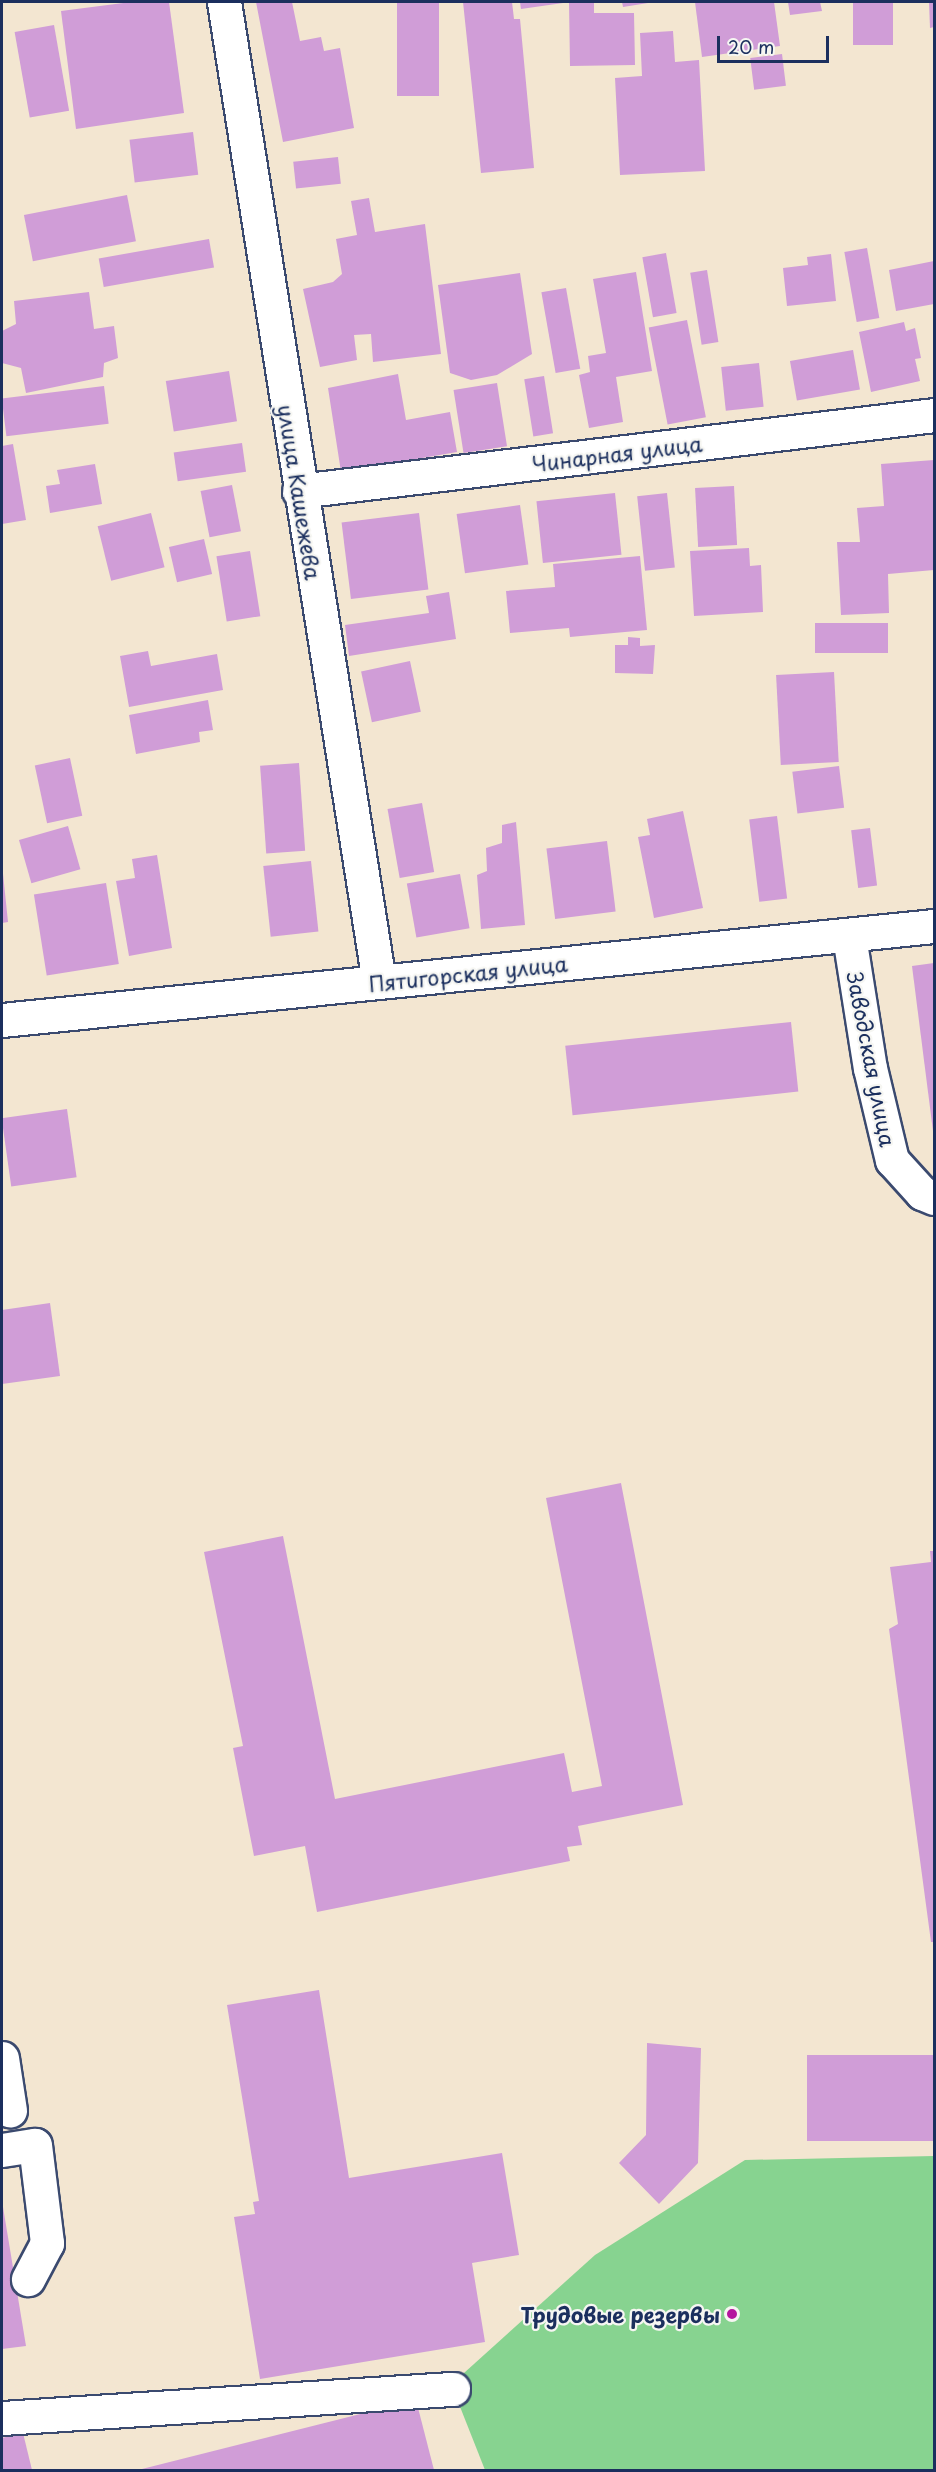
<!DOCTYPE html>
<html>
<head>
<meta charset="utf-8">
<style>
  body { margin:0 }
  #map { position:relative; width:936px; height:2472px; overflow:hidden; background:#f3e6d1; font-family:"Playpen Sans",sans-serif }
  div>[style] { position:absolute }
  [style*='--x'] { left:calc(var(--x)*1px); top:calc(var(--y)*1px); width:calc(var(--w)*1px); rotate:calc(var(--a)*1deg) }
  .green>* { inset:0; background:#87d390 }
  .building>* { inset:0; background:#d09dd7; transform-origin:0 0 }
  .roads { filter:drop-shadow(2px 0 #3b4a6f) drop-shadow(-2px 0 #3b4a6f) drop-shadow(0 2px #3b4a6f) drop-shadow(0 -2px #3b4a6f) }
  .minor>* { height:33px; margin:-16.5px; padding:0 16.5px; transform-origin:16.5px; border-radius:16.5px; background:#fff }
  .dots>* { width:16px; height:16px; translate:-50% -50%; box-sizing:border-box; border:3px solid #f6f6f2; border-radius:50% }
  span { translate:-50% -50%; white-space:nowrap; text-align:center; line-height:1.15; -webkit-text-stroke:4.5px #f6f6f2; paint-order:stroke }
  .street-label { font-size:21px; color:#1b2f5e }
  .poi-label { font-size:21px; color:#1b2f5e; font-weight:700 }
  .right { translate:-100% -50%; text-align:right }
  .frame { position:absolute; inset:0; border:3px solid #1b2f5e; pointer-events:none }
  .scale { position:absolute; left:717px; top:36px; width:112px; height:27px; box-sizing:border-box; border:3px solid #1b2f5e; border-top:0; padding-left:8px; font-size:18px; line-height:21px; white-space:nowrap; color:#1b2f5e; -webkit-text-stroke:4px #f6f6f2; paint-order:stroke }
</style>
</head>
<body>
<div id="map">
  <div class="green">
    <div style="clip-path:polygon(934px 2156px,934px 2470px,485px 2470px,453px 2389px,464px 2373px,595px 2255px,745px 2160px)"></div>
  </div>
  <div class="building">
    <div style="clip-path:polygon(131px 2px,169px 2px,184px 113px,76px 129px,61px 11px)"></div>
    <div style="clip-path:polygon(256px 2px,292px 2px,300px 41px,321px 37px,324px 51px,340px 48px,354px 128px,283px 142px)"></div>
    <div style="left:397px;top:2px;width:42px;height:94px"></div>
    <div style="clip-path:polygon(463px 2px,512px 2px,514px 19px,520px 19px,534px 168px,481px 173px)"></div>
    <div style="clip-path:polygon(520px 2px,563px 2px,563px 3px,521px 9px)"></div>
    <div style="clip-path:polygon(569px 2px,594px 2px,594px 13px,634px 13px,635px 65px,570px 66px)"></div>
    <div style="clip-path:polygon(622px 2px,648px 2px,648px 3px,623px 7px)"></div>
    <div style="clip-path:polygon(695px 2px,774px 2px,780px 46px,702px 57px)"></div>
    <div style="clip-path:polygon(788px 2px,820px 2px,822px 11px,790px 15px)"></div>
    <div style="left:853px;top:2px;width:40px;height:43px"></div>
    <div style="clip-path:polygon(929px 2px,934px 2px,934px 27px,930px 28px)"></div>
    <div style="left:54px;top:25px;width:87px;height:40px;rotate:80deg"></div>
    <div style="clip-path:polygon(673px 31px,675px 62px,699px 60px,705px 171px,620px 175px,615px 78px,642px 76px,640px 33px)"></div>
    <div style="left:782px;top:54px;width:32px;height:32px;rotate:83deg"></div>
    <div style="left:193px;top:132px;width:43px;height:64px;rotate:83deg"></div>
    <div style="left:338px;top:157px;width:27px;height:45px;rotate:84deg"></div>
    <div style="left:127px;top:195px;width:47px;height:105px;rotate:79deg"></div>
    <div style="clip-path:polygon(369px 198px,375px 232px,425px 224px,441px 354px,373px 362px,371px 334px,354px 335px,357px 360px,320px 367px,303px 289px,333px 282px,342px 274px,336px 239px,357px 235px,351px 201px)"></div>
    <div style="left:209px;top:239px;width:29px;height:112px;rotate:80deg"></div>
    <div style="left:867px;top:248px;width:71px;height:23px;rotate:80deg"></div>
    <div style="left:666px;top:253px;width:61px;height:24px;rotate:80deg"></div>
    <div style="clip-path:polygon(831px 254px,836px 301px,787px 306px,783px 268px,808px 265px,807px 257px)"></div>
    <div style="clip-path:polygon(934px 261px,934px 304px,896px 311px,889px 270px)"></div>
    <div style="left:707px;top:270px;width:73px;height:17px;rotate:81deg"></div>
    <div style="clip-path:polygon(636px 272px,652px 371px,616px 377px,623px 422px,589px 428px,579px 375px,590px 372px,588px 356px,606px 353px,593px 279px)"></div>
    <div style="clip-path:polygon(520px 273px,532px 354px,497px 375px,471px 380px,450px 373px,438px 285px)"></div>
    <div style="left:566px;top:288px;width:82px;height:25px;rotate:80deg"></div>
    <div style="clip-path:polygon(89px 292px,94px 329px,114px 326px,118px 358px,104px 363px,103px 377px,26px 393px,21px 368px,2px 363px,2px 331px,16px 324px,14px 301px)"></div>
    <div style="left:687px;top:320px;width:99px;height:39px;rotate:79deg"></div>
    <div style="clip-path:polygon(904px 322px,906px 331px,915px 328px,921px 358px,915px 359px,920px 381px,871px 392px,859px 332px)"></div>
    <div style="left:853px;top:350px;width:40px;height:64px;rotate:80deg"></div>
    <div style="left:759px;top:363px;width:44px;height:38px;rotate:84deg"></div>
    <div style="left:229px;top:371px;width:51px;height:64px;rotate:81deg"></div>
    <div style="clip-path:polygon(398px 374px,406px 420px,450px 412px,457px 452px,341px 472px,328px 388px)"></div>
    <div style="left:544px;top:376px;width:58px;height:20px;rotate:81deg"></div>
    <div style="left:497px;top:383px;width:64px;height:44px;rotate:81deg"></div>
    <div style="left:104px;top:386px;width:38px;height:103px;rotate:83deg"></div>
    <div style="left:242px;top:443px;width:29px;height:69px;rotate:82deg"></div>
    <div style="clip-path:polygon(13px 444px,26px 520px,2px 524px,2px 446px)"></div>
    <div style="clip-path:polygon(934px 460px,934px 570px,888px 574px,889px 613px,841px 615px,837px 542px,860px 542px,857px 508px,884px 506px,881px 464px)"></div>
    <div style="clip-path:polygon(95px 464px,102px 504px,50px 513px,46px 486px,60px 484px,57px 470px)"></div>
    <div style="left:232px;top:485px;width:47px;height:32px;rotate:79deg"></div>
    <div style="left:734px;top:486px;width:59px;height:39px;rotate:87deg"></div>
    <div style="left:615px;top:493px;width:62px;height:79px;rotate:84deg"></div>
    <div style="left:667px;top:493px;width:75px;height:30px;rotate:84deg"></div>
    <div style="left:520px;top:505px;width:60px;height:64px;rotate:82deg"></div>
    <div style="left:151px;top:513px;width:56px;height:55px;rotate:76deg"></div>
    <div style="left:419px;top:513px;width:77px;height:78px;rotate:83deg"></div>
    <div style="left:204px;top:539px;width:36px;height:36px;rotate:77deg"></div>
    <div style="clip-path:polygon(749px 548px,750px 566px,761px 565px,763px 612px,694px 616px,690px 551px)"></div>
    <div style="left:250px;top:551px;width:66px;height:34px;rotate:81deg"></div>
    <div style="clip-path:polygon(640px 556px,647px 630px,570px 637px,569px 628px,510px 633px,506px 591px,555px 587px,553px 564px)"></div>
    <div style="clip-path:polygon(449px 592px,456px 639px,349px 656px,345px 625px,429px 613px,426px 596px)"></div>
    <div style="left:815px;top:623px;width:73px;height:30px"></div>
    <div style="clip-path:polygon(628px 637px,640px 638px,640px 646px,655px 645px,653px 674px,615px 673px,615px 645px,628px 645px)"></div>
    <div style="clip-path:polygon(148px 651px,151px 666px,217px 654px,223px 690px,129px 707px,120px 656px)"></div>
    <div style="left:410px;top:661px;width:52px;height:50px;rotate:78deg"></div>
    <div style="left:834px;top:672px;width:90px;height:58px;rotate:87deg"></div>
    <div style="clip-path:polygon(208px 700px,213px 730px,199px 732px,200px 742px,136px 754px,129px 715px)"></div>
    <div style="left:70px;top:758px;width:59px;height:36px;rotate:78deg"></div>
    <div style="left:299px;top:763px;width:88px;height:39px;rotate:86deg"></div>
    <div style="left:839px;top:766px;width:42px;height:47px;rotate:83deg"></div>
    <div style="left:422px;top:803px;width:70px;height:35px;rotate:80deg"></div>
    <div style="clip-path:polygon(683px 811px,703px 908px,654px 918px,638px 837px,650px 835px,647px 819px)"></div>
    <div style="left:777px;top:816px;width:83px;height:28px;rotate:83deg"></div>
    <div style="clip-path:polygon(516px 822px,525px 925px,481px 929px,477px 875px,487px 871px,486px 848px,502px 843px,502px 825px)"></div>
    <div style="left:68px;top:826px;width:45px;height:51px;rotate:74deg"></div>
    <div style="left:870px;top:828px;width:58px;height:19px;rotate:83deg"></div>
    <div style="left:607px;top:841px;width:71px;height:61px;rotate:83deg"></div>
    <div style="clip-path:polygon(157px 855px,172px 948px,129px 956px,116px 881px,135px 878px,132px 859px)"></div>
    <div style="left:311px;top:861px;width:71px;height:48px;rotate:84deg"></div>
    <div style="clip-path:polygon(2px 864px,8px 922px,2px 923px)"></div>
    <div style="left:460px;top:874px;width:55px;height:54px;rotate:80deg"></div>
    <div style="left:106px;top:883px;width:82px;height:73px;rotate:81deg"></div>
    <div style="clip-path:polygon(934px 963px,934px 1131px,933px 1131px,912px 966px)"></div>
    <div style="left:791px;top:1022px;width:70px;height:227px;rotate:84deg"></div>
    <div style="left:67px;top:1109px;width:69px;height:66px;rotate:82deg"></div>
    <div style="clip-path:polygon(50px 1303px,60px 1376px,2px 1384px,2px 1310px)"></div>
    <div style="clip-path:polygon(621px 1483px,683px 1805px,578px 1826px,582px 1845px,567px 1847px,570px 1861px,317px 1912px,305px 1846px,254px 1856px,233px 1748px,243px 1746px,204px 1552px,283px 1536px,335px 1799px,564px 1753px,572px 1792px,602px 1786px,546px 1498px)"></div>
    <div style="clip-path:polygon(930px 1551px,934px 1551px,934px 1942px,931px 1942px,889px 1629px,898px 1624px,890px 1567px,931px 1562px)"></div>
    <div style="clip-path:polygon(319px 1990px,349px 2178px,502px 2153px,519px 2255px,472px 2263px,485px 2342px,260px 2379px,234px 2217px,255px 2214px,253px 2202px,259px 2201px,227px 2005px)"></div>
    <div style="clip-path:polygon(647px 2043px,701px 2048px,698px 2163px,659px 2204px,619px 2163px,646px 2135px)"></div>
    <div style="left:934px;top:2055px;width:86px;height:127px;rotate:90deg"></div>
    <div style="clip-path:polygon(2px 2201px,26px 2346px,2px 2349px)"></div>
    <div style="clip-path:polygon(416px 2400px,434px 2470px,138px 2470px)"></div>
    <div style="clip-path:polygon(23px 2433px,32px 2470px,2px 2470px,2px 2438px)"></div>
  </div>
  <div class="roads">
    <div class="minor">
      <div style="--x:224;--y:2;--w:992;--a:81.01"></div>
      <div style="--x:299;--y:491;--w:640;--a:-6.82"></div>
      <div style="--x:849;--y:936;--w:134;--a:81"></div>
      <div style="--x:870;--y:1068;--w:95;--a:76.6"></div>
      <div style="--x:892;--y:1160;--w:45;--a:47.7"></div>
      <div style="--x:922;--y:1193;--w:13;--a:23"></div>
      <div style="--x:2;--y:1020;--w:937;--a:-5.76"></div>
      <div style="--x:2;--y:2058;--w:53;--a:81.3"></div>
      <div style="--x:2;--y:2150;--w:33;--a:-9"></div>
      <div style="--x:35;--y:2145;--w:99;--a:83"></div>
      <div style="--x:47;--y:2243;--w:41;--a:117.8"></div>
      <div style="--x:2;--y:2418;--w:452;--a:-3.7"></div>
    </div>
  </div>
  <div class="dots">
    <div style="left:732px;top:2314px;background:#b5179e"></div>
  </div>
  <div class="street-label">
    <span style="left:617px;top:453px;rotate:-7deg">Чинарная улица</span>
    <span style="left:300px;top:492px;rotate:81deg">улица Кашежева</span>
    <span style="left:468px;top:973px;rotate:-6deg">Пятигорская улица</span>
    <span style="left:872px;top:1059px;rotate:79deg">Заводская улица</span>
  </div>
  <div class="poi-label">
    <span class="right" style="left:720px;top:2314px">Трудовые резервы</span>
  </div>
  <div class="frame"></div>
  <div class="scale">20 m</div>
</div>
</body>
</html>
